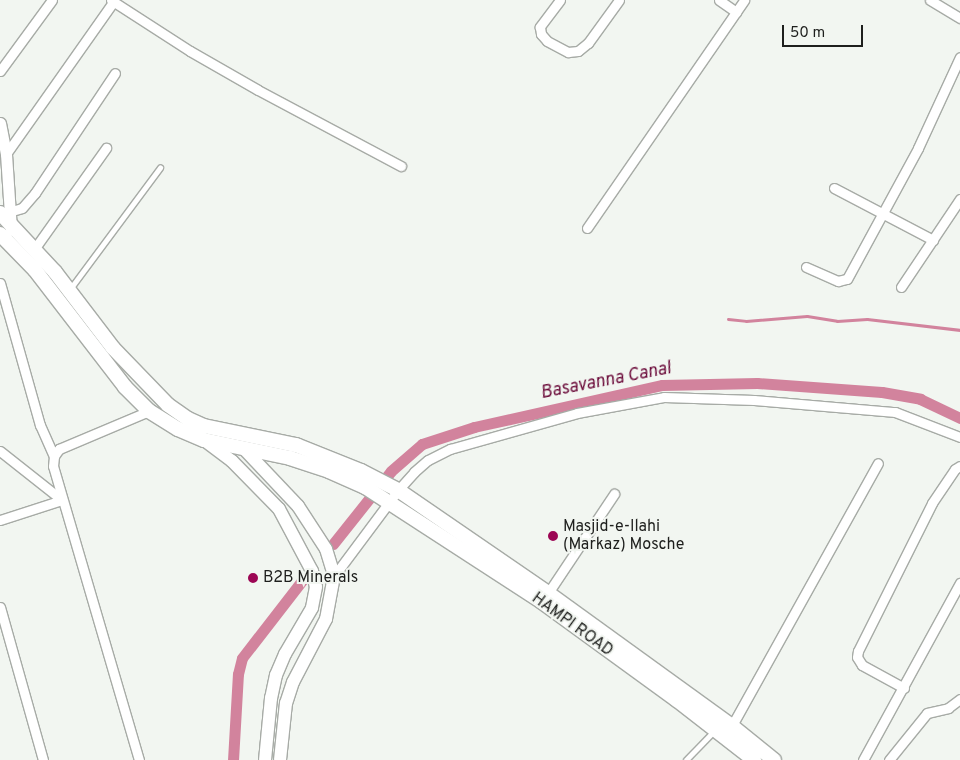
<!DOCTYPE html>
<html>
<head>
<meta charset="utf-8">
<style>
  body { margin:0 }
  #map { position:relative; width:960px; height:760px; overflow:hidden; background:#f2f6f1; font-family:Overpass,sans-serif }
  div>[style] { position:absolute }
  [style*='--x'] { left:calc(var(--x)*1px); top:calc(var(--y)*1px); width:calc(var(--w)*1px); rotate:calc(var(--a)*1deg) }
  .stream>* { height:3px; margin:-1.5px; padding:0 1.5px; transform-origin:1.5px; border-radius:1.5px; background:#d2839d }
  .canal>* { height:11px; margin:-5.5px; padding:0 5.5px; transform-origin:5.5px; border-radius:5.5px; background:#d2839d }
  .roads { filter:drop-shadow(1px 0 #a7aba6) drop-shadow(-1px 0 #a7aba6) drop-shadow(0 1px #a7aba6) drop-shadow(0 -1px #a7aba6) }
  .service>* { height:4.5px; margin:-2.25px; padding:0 2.25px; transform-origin:2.25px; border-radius:2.25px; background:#fff }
  .minor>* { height:9px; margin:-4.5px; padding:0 4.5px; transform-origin:4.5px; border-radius:4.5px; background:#fff }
  .tertiary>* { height:11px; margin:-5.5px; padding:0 5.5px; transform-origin:5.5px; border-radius:5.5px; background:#fff }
  .secondary>* { height:12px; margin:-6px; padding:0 6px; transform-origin:6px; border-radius:6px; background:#fff }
  .primary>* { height:14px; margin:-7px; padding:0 7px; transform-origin:7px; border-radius:7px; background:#fff }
  .dots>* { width:14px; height:14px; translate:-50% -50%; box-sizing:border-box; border:2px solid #f2f6f1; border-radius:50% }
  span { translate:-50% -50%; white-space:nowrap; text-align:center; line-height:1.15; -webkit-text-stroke:4px #f2f6f1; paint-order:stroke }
  .poi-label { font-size:16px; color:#1e1f1d }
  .left { translate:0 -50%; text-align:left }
  .street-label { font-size:16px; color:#1e1f1d }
  .water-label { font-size:18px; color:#680636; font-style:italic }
  .scale { position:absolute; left:782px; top:25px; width:81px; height:22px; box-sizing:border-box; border:2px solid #1e1f1d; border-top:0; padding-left:6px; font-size:15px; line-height:18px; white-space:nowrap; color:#1e1f1d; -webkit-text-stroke:4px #f2f6f1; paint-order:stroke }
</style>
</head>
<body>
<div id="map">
  <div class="stream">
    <div style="--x:728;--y:319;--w:18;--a:6"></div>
    <div style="--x:746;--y:321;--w:61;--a:-4.7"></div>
    <div style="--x:807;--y:316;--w:30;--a:9"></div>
    <div style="--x:837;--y:321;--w:30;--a:-4"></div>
    <div style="--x:867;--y:319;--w:94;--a:6.7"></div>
  </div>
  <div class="canal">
    <div style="--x:333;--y:544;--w:93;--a:-51.5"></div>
    <div style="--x:391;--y:471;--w:41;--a:-41.1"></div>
    <div style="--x:422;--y:444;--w:55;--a:-18.1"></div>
    <div style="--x:474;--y:427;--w:193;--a:-12.6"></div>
    <div style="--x:662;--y:385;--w:95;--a:-1.2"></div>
    <div style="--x:757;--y:383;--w:125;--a:4.1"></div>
    <div style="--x:882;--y:392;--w:39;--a:10"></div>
    <div style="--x:920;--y:399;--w:44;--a:25.4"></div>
    <div style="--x:233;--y:760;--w:86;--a:-86.7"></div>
    <div style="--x:238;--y:674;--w:16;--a:-76"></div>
    <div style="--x:242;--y:658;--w:101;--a:-52.2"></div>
  </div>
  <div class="roads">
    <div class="service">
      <div style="--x:70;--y:289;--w:151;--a:-53.4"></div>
      <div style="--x:686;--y:760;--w:40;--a:-46"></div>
    </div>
    <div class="minor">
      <div style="--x:111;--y:0;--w:94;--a:32.8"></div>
      <div style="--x:190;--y:51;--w:78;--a:29.8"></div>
      <div style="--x:258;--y:90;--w:162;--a:28"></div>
      <div style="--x:560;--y:0;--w:34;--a:127"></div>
      <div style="--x:540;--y:27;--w:7;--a:82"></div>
      <div style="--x:541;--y:34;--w:9;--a:49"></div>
      <div style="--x:547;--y:41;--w:24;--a:28"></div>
      <div style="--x:568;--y:52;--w:10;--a:-6"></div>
      <div style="--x:578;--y:51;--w:13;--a:-39"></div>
      <div style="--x:588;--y:43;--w:53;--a:-54.2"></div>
      <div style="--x:719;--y:0;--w:21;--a:35"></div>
      <div style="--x:930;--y:0;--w:35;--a:31"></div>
      <div style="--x:0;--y:71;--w:88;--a:-53.8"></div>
      <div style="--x:6;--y:154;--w:187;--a:-54.8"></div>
      <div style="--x:834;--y:188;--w:112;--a:27.7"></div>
      <div style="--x:12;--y:211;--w:10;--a:-17"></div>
      <div style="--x:22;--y:208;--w:20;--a:-49"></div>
      <div style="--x:35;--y:193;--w:144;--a:-56.3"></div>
      <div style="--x:587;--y:228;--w:277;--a:-55.4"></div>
      <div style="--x:35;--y:248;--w:123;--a:-54.6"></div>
      <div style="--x:806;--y:267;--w:35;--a:24"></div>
      <div style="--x:838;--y:281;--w:9;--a:-13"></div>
      <div style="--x:847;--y:279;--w:149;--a:-61.5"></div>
      <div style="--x:918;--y:148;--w:100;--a:-65.2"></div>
      <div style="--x:0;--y:283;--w:148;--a:74.3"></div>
      <div style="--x:40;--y:425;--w:34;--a:66"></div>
      <div style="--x:901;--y:287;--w:106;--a:-56.2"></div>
      <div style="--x:0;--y:451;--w:79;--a:38.3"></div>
      <div style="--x:0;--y:520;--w:65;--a:-17.9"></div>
      <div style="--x:334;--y:576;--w:107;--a:-53.3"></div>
      <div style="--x:398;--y:490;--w:24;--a:-48"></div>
      <div style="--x:414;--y:472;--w:18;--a:-41"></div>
      <div style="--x:428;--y:460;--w:25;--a:-27"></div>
      <div style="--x:450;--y:449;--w:132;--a:-15.8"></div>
      <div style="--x:577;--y:413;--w:88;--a:-10.4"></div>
      <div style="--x:664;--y:397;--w:90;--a:1.9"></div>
      <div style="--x:754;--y:400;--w:142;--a:4.9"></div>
      <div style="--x:895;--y:412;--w:70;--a:21"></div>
      <div style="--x:546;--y:596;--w:123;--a:-56.3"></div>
      <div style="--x:0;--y:607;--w:159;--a:74.3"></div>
      <div style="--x:904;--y:688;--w:48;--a:-151.3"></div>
      <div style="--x:862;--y:665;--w:9;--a:-122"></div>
      <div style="--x:857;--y:657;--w:6;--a:-81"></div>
      <div style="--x:858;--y:651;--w:165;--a:-63.4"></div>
      <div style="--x:932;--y:503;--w:41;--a:-55.9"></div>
      <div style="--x:955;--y:469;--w:6;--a:-31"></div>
      <div style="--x:730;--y:729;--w:304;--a:-60.9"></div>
      <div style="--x:139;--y:760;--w:306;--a:-106.3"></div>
      <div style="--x:53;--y:466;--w:10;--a:-84"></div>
      <div style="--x:54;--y:456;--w:9;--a:-54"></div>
      <div style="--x:59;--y:449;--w:98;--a:-22.9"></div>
      <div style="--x:863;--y:760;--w:202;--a:-61.3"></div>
      <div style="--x:889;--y:760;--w:60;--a:-51"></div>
      <div style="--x:927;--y:713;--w:22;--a:-13"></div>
      <div style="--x:948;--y:708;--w:15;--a:-37"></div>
    </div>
    <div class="tertiary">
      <div style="--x:0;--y:123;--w:32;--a:79"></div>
      <div style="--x:6;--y:154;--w:76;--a:86.2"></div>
    </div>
    <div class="secondary">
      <div style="--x:204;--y:440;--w:35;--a:37"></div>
      <div style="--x:232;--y:461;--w:67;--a:45.6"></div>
      <div style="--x:279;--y:509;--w:70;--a:62"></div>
      <div style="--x:312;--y:571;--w:16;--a:76"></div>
      <div style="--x:316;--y:587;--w:21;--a:101"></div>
      <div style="--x:312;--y:608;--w:53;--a:120.4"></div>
      <div style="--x:285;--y:654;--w:23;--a:113"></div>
      <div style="--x:276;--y:675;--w:24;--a:102"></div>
      <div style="--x:271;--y:698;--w:62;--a:95.5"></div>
      <div style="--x:245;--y:450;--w:77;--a:46.6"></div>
      <div style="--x:298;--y:506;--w:51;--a:56.9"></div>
      <div style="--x:326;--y:549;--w:28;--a:73"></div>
      <div style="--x:334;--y:576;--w:44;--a:100.5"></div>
      <div style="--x:326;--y:619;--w:71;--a:117.6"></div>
      <div style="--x:293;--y:682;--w:22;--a:108"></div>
      <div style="--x:286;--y:703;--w:57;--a:96"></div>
    </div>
    <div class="primary">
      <div style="--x:0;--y:213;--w:81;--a:47"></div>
      <div style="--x:55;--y:272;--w:96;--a:52.7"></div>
      <div style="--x:113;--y:348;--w:79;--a:46"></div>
      <div style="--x:168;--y:405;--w:24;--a:35"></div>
      <div style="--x:188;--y:419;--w:17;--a:24"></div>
      <div style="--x:204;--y:426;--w:94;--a:11.7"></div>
      <div style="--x:296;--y:445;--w:70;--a:21.8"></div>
      <div style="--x:361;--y:471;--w:42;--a:27.2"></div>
      <div style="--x:398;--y:490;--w:182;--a:34.5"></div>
      <div style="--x:548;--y:593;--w:227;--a:35.9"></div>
      <div style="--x:732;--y:726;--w:54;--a:39"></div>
      <div style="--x:0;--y:234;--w:50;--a:45.8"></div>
      <div style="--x:35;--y:270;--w:148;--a:52.4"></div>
      <div style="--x:125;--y:387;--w:34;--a:45"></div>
      <div style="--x:149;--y:411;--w:34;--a:32"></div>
      <div style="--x:178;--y:429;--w:28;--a:23"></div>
      <div style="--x:204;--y:440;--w:88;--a:11.8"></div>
      <div style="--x:290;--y:458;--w:41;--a:18.4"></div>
      <div style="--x:329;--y:471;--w:39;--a:24"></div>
      <div style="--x:365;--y:487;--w:211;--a:33"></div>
      <div style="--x:542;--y:602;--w:167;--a:36"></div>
      <div style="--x:677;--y:700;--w:98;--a:37.9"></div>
    </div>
  </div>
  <div class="dots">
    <div style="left:553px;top:536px;background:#9c0654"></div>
    <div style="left:253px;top:578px;background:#9c0654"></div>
  </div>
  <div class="poi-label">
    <span class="left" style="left:563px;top:536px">Masjid-e-Ilahi<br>(Markaz) Mosche</span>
    <span class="left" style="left:263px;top:578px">B2B Minerals</span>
  </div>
  <div class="street-label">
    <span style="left:572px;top:625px;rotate:36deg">HAMPI ROAD</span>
  </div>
  <div class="water-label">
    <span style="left:606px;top:382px;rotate:-11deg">Basavanna Canal</span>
  </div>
  <div class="scale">50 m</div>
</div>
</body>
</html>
